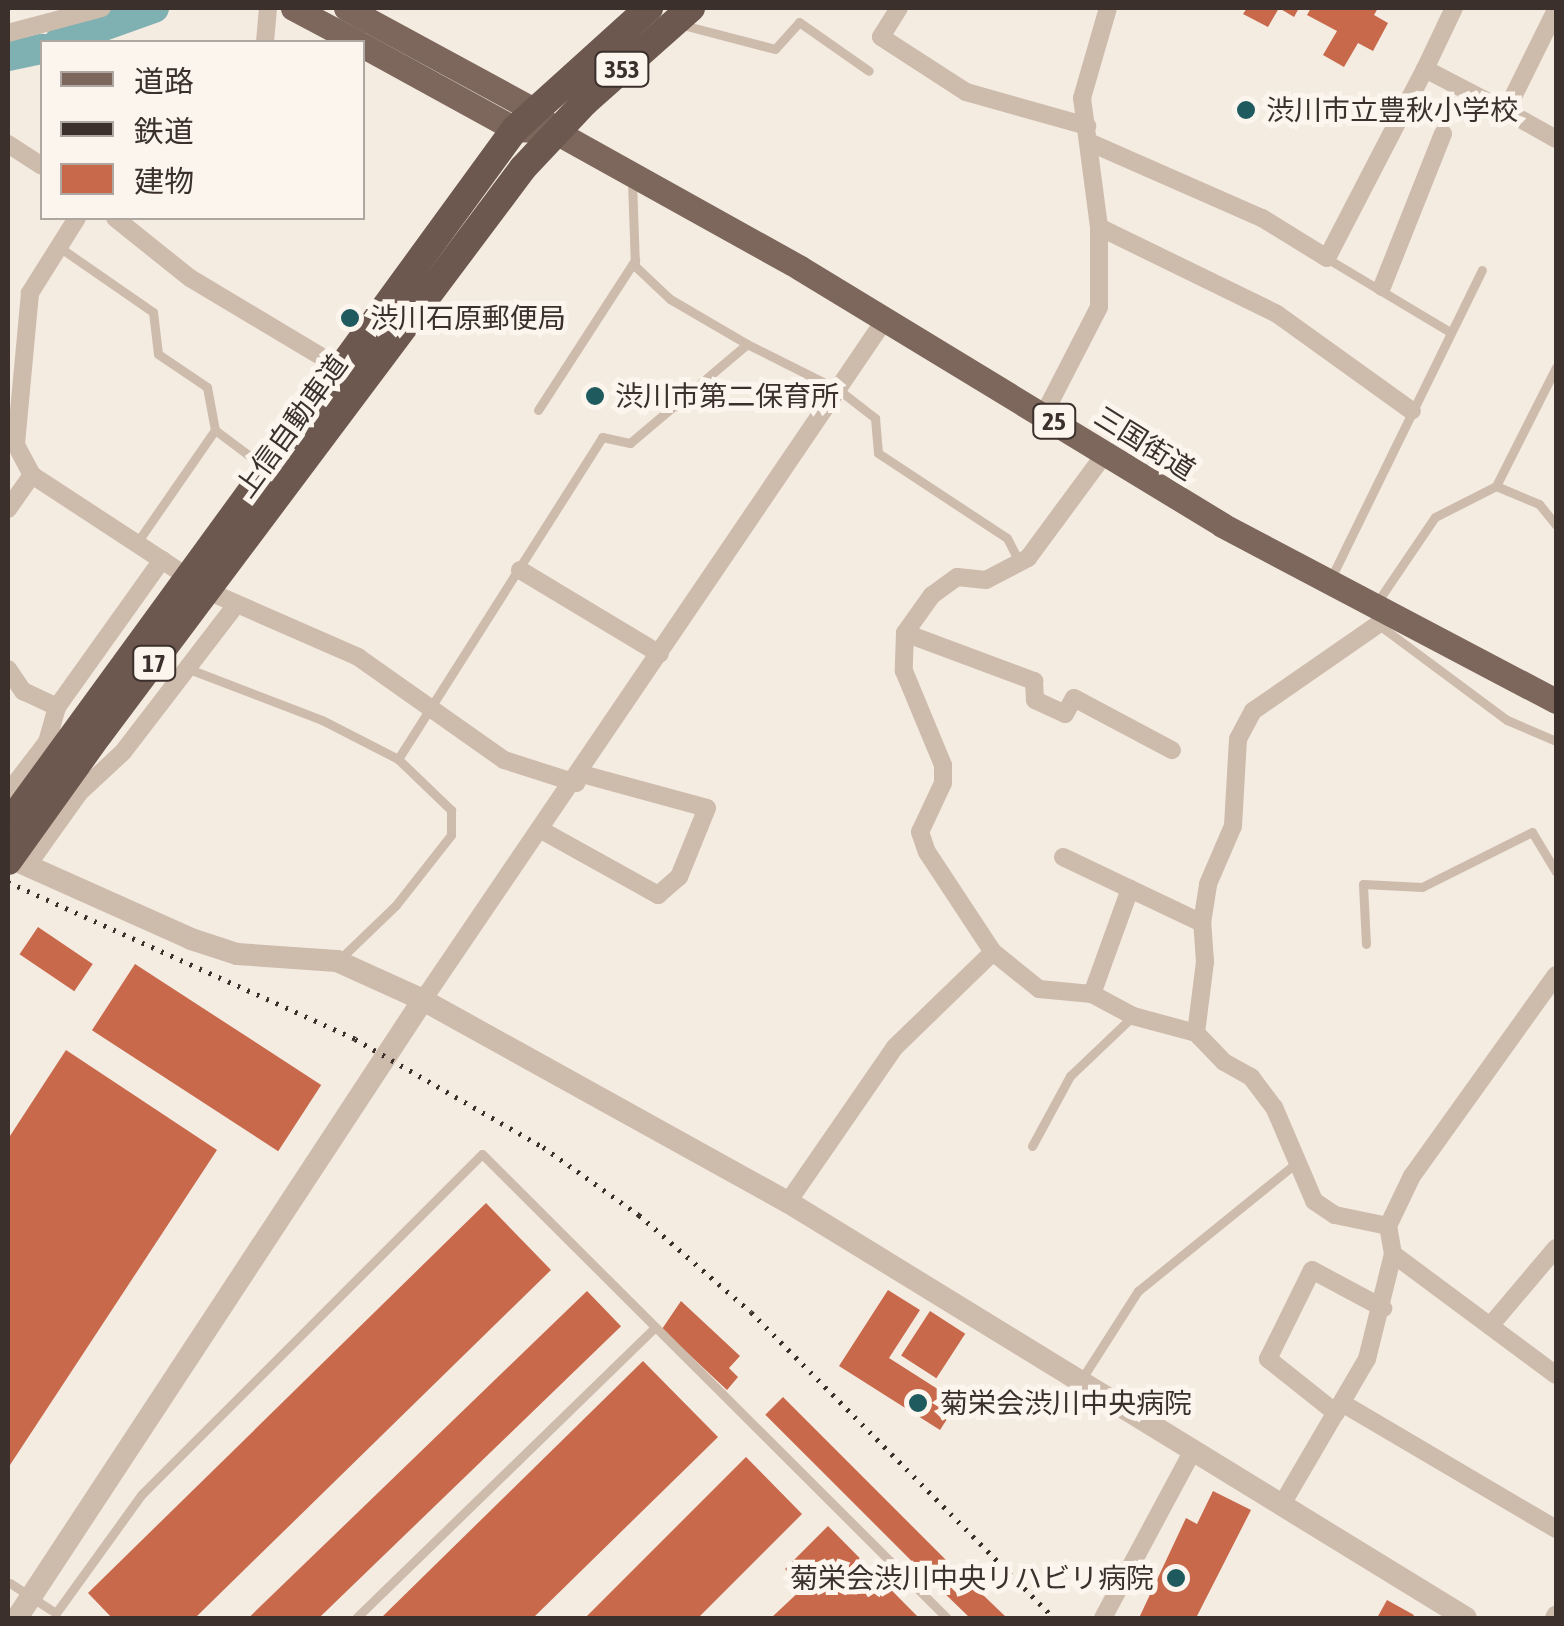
<!DOCTYPE html>
<html>
<head>
<meta charset="utf-8">
<style>
  body { margin:0 }
  #map { position:relative; width:1564px; height:1626px; overflow:hidden; background:#f4ebe1; font-family:"Asap Condensed","Noto Sans JP",sans-serif }
  div>[style] { position:absolute }
  [style*='--x'] { left:calc(var(--x)*1px); top:calc(var(--y)*1px); width:calc(var(--w)*1px); rotate:calc(var(--a)*1deg) }
  .river>* { height:30px; margin:-15px; padding:0 15px; transform-origin:15px; border-radius:15px; background:#7fb0b2 }
  .building>* { inset:0; background:#c8694b; transform-origin:0 0 }
  .service>* { height:9px; margin:-4.5px; padding:0 4.5px; transform-origin:4.5px; border-radius:4.5px; background:#cdbbac }
  .minor>* { height:18px; margin:-9px; padding:0 9px; transform-origin:9px; border-radius:9px; background:#cdbbac }
  .tertiary>* { height:22px; margin:-11px; padding:0 11px; transform-origin:11px; border-radius:11px; background:#cdbbac }
  .primary>* { height:25px; margin:-12.5px; padding:0 12.5px; transform-origin:12.5px; border-radius:12.5px; background:#7d675c }
  .trunk>* { height:28px; margin:-14px; padding:0 14px; transform-origin:14px; border-radius:14px; background:#6c584f }
  .rail>* { height:5px; margin-top:-2.5px; transform-origin:0; background:repeating-linear-gradient(90deg,#3b302b 0 2.5px,transparent 0 10.5px) }
  .service-bridge>* { height:9px; margin:-4.5px; padding:0 4.5px; transform-origin:4.5px; border-radius:4.5px; background:#cdbbac }
  .trunk-bridge>* { height:28px; margin:-14px; padding:0 14px; transform-origin:14px; border-radius:14px; background:#6c584f }
  .dots>* { width:28px; height:28px; translate:-50% -50%; box-sizing:border-box; border:5px solid #fbf5ee; border-radius:50% }
  span { translate:-50% -50%; white-space:nowrap; text-align:center; line-height:1.15; -webkit-text-stroke:10px #fbf5ee; paint-order:stroke }
  .shield-label span { padding:2px 8px; background:#fbf5ee; border:2px solid; border-radius:8px; -webkit-text-stroke-width:0 }
  .shield-label { font-size:25px; color:#3b302b; font-weight:700 }
  .poi-label { font-size:28px; color:#3b302b }
  .left { translate:0 -50%; text-align:left }
  .right { translate:-100% -50%; text-align:right }
  .street-label { font-size:28px; color:#3b302b }
  .frame { position:absolute; inset:0; border:10px solid #3b302b; pointer-events:none }
  .legend { position:absolute; left:40px; top:40px; width:325px; height:180px; box-sizing:border-box; background:#fbf5ee; border:2px solid #aea6a0; margin:0; padding:12px 18px; list-style:none; font-size:30px; color:#3b302b }
  .legend li { display:flex; align-items:center; gap:20px; height:50px }
  .legend b { width:50px; border:2px solid #aea6a0 }
</style>
</head>
<body>
<div id="map">
  <div class="river">
    <div style="--x:59;--y:42;--w:101;--a:-19.7"></div>
    <div style="--x:8;--y:56;--w:35;--a:-12"></div>
  </div>
  <div class="building">
    <div style="clip-path:polygon(1247px 8px,1299px 8px,1294px 17px,1279px 8px,1268px 27px,1243px 14px)"></div>
    <div style="clip-path:polygon(1311px 8px,1378px 8px,1374px 15px,1388px 23px,1373px 51px,1358px 43px,1344px 67px,1323px 55px,1337px 31px,1307px 15px)"></div>
    <div style="left:38px;top:927px;width:66px;height:33px;rotate:34deg"></div>
    <div style="left:135px;top:964px;width:222px;height:79px;rotate:33deg"></div>
    <div style="clip-path:polygon(66px 1050px,217px 1150px,8px 1468px,8px 1139px)"></div>
    <div style="clip-path:polygon(486px 1203px,551px 1270px,195px 1618px,112px 1618px,88px 1593px)"></div>
    <div style="clip-path:polygon(888px 1290px,920px 1310px,889px 1358px,958px 1402px,940px 1430px,839px 1366px)"></div>
    <div style="left:587px;top:1291px;width:49px;height:471px;rotate:46deg"></div>
    <div style="clip-path:polygon(681px 1301px,740px 1356px,729px 1368px,738px 1377px,727px 1390px,662px 1329px)"></div>
    <div style="left:930px;top:1311px;width:42px;height:53px;rotate:33deg"></div>
    <div style="clip-path:polygon(643px 1361px,718px 1437px,533px 1618px,381px 1618px)"></div>
    <div style="left:783px;top:1397px;width:233px;height:25px;rotate:45deg"></div>
    <div style="clip-path:polygon(746px 1457px,802px 1514px,698px 1618px,585px 1618px)"></div>
    <div style="clip-path:polygon(1213px 1491px,1251px 1510px,1196px 1618px,1139px 1618px,1186px 1518px,1197px 1524px)"></div>
    <div style="clip-path:polygon(828px 1526px,919px 1618px,771px 1618px,803px 1588px,785px 1569px)"></div>
    <div style="clip-path:polygon(956px 1569px,1007px 1618px,970px 1618px,938px 1587px)"></div>
    <div style="clip-path:polygon(1387px 1600px,1414px 1615px,1412px 1618px,1377px 1618px)"></div>
  </div>
  <div class="service">
    <div style="--x:679;--y:24;--w:99;--a:14.6"></div>
    <div style="--x:775;--y:49;--w:36;--a:-48"></div>
    <div style="--x:799;--y:22;--w:85;--a:35"></div>
    <div style="--x:632;--y:181;--w:85;--a:88"></div>
    <div style="--x:635;--y:266;--w:48;--a:43.3"></div>
    <div style="--x:670;--y:299;--w:89;--a:30.3"></div>
    <div style="--x:59;--y:247;--w:114;--a:34.7"></div>
    <div style="--x:153;--y:312;--w:42;--a:83.2"></div>
    <div style="--x:158;--y:354;--w:59;--a:34"></div>
    <div style="--x:207;--y:387;--w:44;--a:79.5"></div>
    <div style="--x:1328;--y:259;--w:142;--a:30.9"></div>
    <div style="--x:538;--y:410;--w:179;--a:-57.1"></div>
    <div style="--x:1496;--y:486;--w:47;--a:22.7"></div>
    <div style="--x:1539;--y:504;--w:27;--a:51"></div>
    <div style="--x:136;--y:544;--w:139;--a:-55.3"></div>
    <div style="--x:215;--y:430;--w:60;--a:36.9"></div>
    <div style="--x:1331;--y:578;--w:343;--a:-63.9"></div>
    <div style="--x:1376;--y:604;--w:105;--a:-55.9"></div>
    <div style="--x:1435;--y:517;--w:68;--a:-26.9"></div>
    <div style="--x:1496;--y:486;--w:133;--a:-63.2"></div>
    <div style="--x:1379;--y:625;--w:159;--a:36.6"></div>
    <div style="--x:1507;--y:720;--w:53;--a:23.2"></div>
    <div style="--x:189;--y:669;--w:142;--a:21"></div>
    <div style="--x:322;--y:720;--w:85;--a:27.2"></div>
    <div style="--x:398;--y:759;--w:74;--a:43.9"></div>
    <div style="--x:451;--y:810;--w:25;--a:90"></div>
    <div style="--x:451;--y:835;--w:89;--a:128.2"></div>
    <div style="--x:396;--y:905;--w:76;--a:136.1"></div>
    <div style="--x:398;--y:759;--w:381;--a:-57.6"></div>
    <div style="--x:602;--y:437;--w:29;--a:12"></div>
    <div style="--x:630;--y:443;--w:153;--a:-40.2"></div>
    <div style="--x:747;--y:344;--w:103;--a:26.6"></div>
    <div style="--x:839;--y:390;--w:46;--a:37.9"></div>
    <div style="--x:875;--y:418;--w:35;--a:85"></div>
    <div style="--x:878;--y:453;--w:154;--a:33.4"></div>
    <div style="--x:1007;--y:538;--w:27;--a:63"></div>
    <div style="--x:1366;--y:944;--w:60;--a:-92.9"></div>
    <div style="--x:1363;--y:884;--w:59;--a:2.9"></div>
    <div style="--x:1422;--y:887;--w:123;--a:-26.6"></div>
    <div style="--x:1532;--y:832;--w:47;--a:59"></div>
    <div style="--x:1032;--y:1146;--w:80;--a:-61.5"></div>
    <div style="--x:1070;--y:1076;--w:87;--a:-43.6"></div>
    <div style="--x:1081;--y:1380;--w:106;--a:-57.4"></div>
    <div style="--x:1138;--y:1291;--w:202;--a:-39"></div>
    <div style="--x:48;--y:1608;--w:9;--a:32"></div>
    <div style="--x:56;--y:1613;--w:145;--a:-54.2"></div>
    <div style="--x:141;--y:1495;--w:482;--a:-45"></div>
    <div style="--x:482;--y:1154;--w:657;--a:44.94"></div>
    <div style="--x:356;--y:1618;--w:414;--a:-44.2"></div>
  </div>
  <div class="minor">
    <div style="--x:899;--y:8;--w:34;--a:122"></div>
    <div style="--x:881;--y:37;--w:101;--a:32.9"></div>
    <div style="--x:966;--y:92;--w:126;--a:15.7"></div>
    <div style="--x:8;--y:33;--w:97;--a:-14.9"></div>
    <div style="--x:265;--y:42;--w:34;--a:-85"></div>
    <div style="--x:1425;--y:69;--w:68;--a:-64.6"></div>
    <div style="--x:1506;--y:111;--w:57;--a:29.2"></div>
    <div style="--x:1091;--y:143;--w:187;--a:23.7"></div>
    <div style="--x:1262;--y:218;--w:76;--a:31.6"></div>
    <div style="--x:1327;--y:258;--w:213;--a:-62.6"></div>
    <div style="--x:1425;--y:69;--w:91;--a:27.4"></div>
    <div style="--x:1506;--y:111;--w:113;--a:-63.7"></div>
    <div style="--x:8;--y:144;--w:40;--a:32.9"></div>
    <div style="--x:77;--y:218;--w:89;--a:122.1"></div>
    <div style="--x:30;--y:293;--w:153;--a:95.3"></div>
    <div style="--x:16;--y:445;--w:34;--a:62"></div>
    <div style="--x:32;--y:475;--w:155;--a:33.2"></div>
    <div style="--x:115;--y:218;--w:96;--a:38.7"></div>
    <div style="--x:190;--y:278;--w:174;--a:30.9"></div>
    <div style="--x:1099;--y:227;--w:198;--a:26"></div>
    <div style="--x:1277;--y:314;--w:166;--a:35.7"></div>
    <div style="--x:1382;--y:287;--w:165;--a:-68.3"></div>
    <div style="--x:1044;--y:414;--w:120;--a:-62.8"></div>
    <div style="--x:1099;--y:307;--w:80;--a:-90"></div>
    <div style="--x:1099;--y:227;--w:130;--a:-97.5"></div>
    <div style="--x:1082;--y:98;--w:94;--a:-73.9"></div>
    <div style="--x:1104;--y:455;--w:128;--a:126.4"></div>
    <div style="--x:1028;--y:558;--w:47;--a:152.4"></div>
    <div style="--x:986;--y:580;--w:29;--a:-174"></div>
    <div style="--x:957;--y:577;--w:31;--a:144"></div>
    <div style="--x:932;--y:595;--w:47;--a:125.4"></div>
    <div style="--x:905;--y:633;--w:38;--a:92"></div>
    <div style="--x:904;--y:671;--w:102;--a:67.5"></div>
    <div style="--x:943;--y:765;--w:18;--a:90"></div>
    <div style="--x:943;--y:783;--w:54;--a:115.1"></div>
    <div style="--x:920;--y:832;--w:21;--a:71"></div>
    <div style="--x:927;--y:852;--w:120;--a:56.6"></div>
    <div style="--x:993;--y:952;--w:59;--a:38.8"></div>
    <div style="--x:1039;--y:989;--w:53;--a:5.4"></div>
    <div style="--x:1092;--y:994;--w:47;--a:28.2"></div>
    <div style="--x:1133;--y:1016;--w:65;--a:15.1"></div>
    <div style="--x:1196;--y:1033;--w:40;--a:46"></div>
    <div style="--x:1224;--y:1062;--w:31;--a:29"></div>
    <div style="--x:1251;--y:1077;--w:38;--a:53"></div>
    <div style="--x:1274;--y:1107;--w:102;--a:66.9"></div>
    <div style="--x:1314;--y:1201;--w:25;--a:34"></div>
    <div style="--x:1335;--y:1215;--w:54;--a:11.7"></div>
    <div style="--x:8;--y:509;--w:42;--a:-54.8"></div>
    <div style="--x:520;--y:570;--w:163;--a:31"></div>
    <div style="--x:905;--y:633;--w:138;--a:20.4"></div>
    <div style="--x:1034;--y:681;--w:19;--a:87"></div>
    <div style="--x:1035;--y:700;--w:33;--a:25"></div>
    <div style="--x:1065;--y:714;--w:18;--a:-61"></div>
    <div style="--x:1074;--y:698;--w:111;--a:28"></div>
    <div style="--x:8;--y:669;--w:27;--a:56"></div>
    <div style="--x:23;--y:691;--w:38;--a:25"></div>
    <div style="--x:8;--y:793;--w:64;--a:-52.6"></div>
    <div style="--x:47;--y:742;--w:36;--a:-74"></div>
    <div style="--x:57;--y:707;--w:181;--a:-54.5"></div>
    <div style="--x:162;--y:560;--w:58;--a:33.7"></div>
    <div style="--x:210;--y:592;--w:162;--a:23.7"></div>
    <div style="--x:358;--y:657;--w:179;--a:35.2"></div>
    <div style="--x:504;--y:760;--w:76;--a:17.7"></div>
    <div style="--x:543;--y:831;--w:132;--a:29.1"></div>
    <div style="--x:658;--y:895;--w:28;--a:-41"></div>
    <div style="--x:679;--y:877;--w:74;--a:-67.9"></div>
    <div style="--x:707;--y:808;--w:130;--a:-164.8"></div>
    <div style="--x:1063;--y:857;--w:154;--a:25.4"></div>
    <div style="--x:27;--y:866;--w:90;--a:-54.5"></div>
    <div style="--x:79;--y:793;--w:60;--a:-43"></div>
    <div style="--x:123;--y:752;--w:185;--a:-52.5"></div>
    <div style="--x:1092;--y:994;--w:112;--a:-70.1"></div>
    <div style="--x:423;--y:1000;--w:821;--a:-55.83"></div>
    <div style="--x:1196;--y:1033;--w:72;--a:-82.8"></div>
    <div style="--x:1205;--y:962;--w:39;--a:-94"></div>
    <div style="--x:1202;--y:923;--w:39;--a:-81"></div>
    <div style="--x:1208;--y:884;--w:63;--a:-66.7"></div>
    <div style="--x:1233;--y:826;--w:87;--a:-86.7"></div>
    <div style="--x:1238;--y:739;--w:32;--a:-62"></div>
    <div style="--x:1253;--y:711;--w:170;--a:-34.7"></div>
    <div style="--x:788;--y:1202;--w:188;--a:-55.4"></div>
    <div style="--x:895;--y:1047;--w:136;--a:-44.1"></div>
    <div style="--x:1393;--y:1254;--w:203;--a:36.6"></div>
    <div style="--x:1490;--y:1326;--w:102;--a:-49.8"></div>
    <div style="--x:1342;--y:1403;--w:248;--a:30.5"></div>
    <div style="--x:1336;--y:1413;--w:87;--a:-141.5"></div>
    <div style="--x:1268;--y:1359;--w:99;--a:-63.7"></div>
    <div style="--x:1312;--y:1270;--w:81;--a:28.2"></div>
    <div style="--x:1281;--y:1506;--w:170;--a:-59.7"></div>
    <div style="--x:1367;--y:1359;--w:108;--a:-76.1"></div>
    <div style="--x:1393;--y:1254;--w:28;--a:-100"></div>
    <div style="--x:1388;--y:1226;--w:55;--a:-64.4"></div>
    <div style="--x:1412;--y:1176;--w:247;--a:-54.4"></div>
    <div style="--x:1103;--y:1618;--w:191;--a:-61.8"></div>
    <div style="--x:1554;--y:1618;--w:4;--a:-63"></div>
  </div>
  <div class="tertiary">
    <div style="--x:8;--y:857;--w:201;--a:24.1"></div>
    <div style="--x:191;--y:939;--w:48;--a:18.1"></div>
    <div style="--x:237;--y:954;--w:100;--a:4"></div>
    <div style="--x:337;--y:961;--w:94;--a:24.4"></div>
    <div style="--x:17;--y:1618;--w:739;--a:-56.7"></div>
    <div style="--x:423;--y:1000;--w:417;--a:29"></div>
    <div style="--x:788;--y:1202;--w:795;--a:31.53"></div>
  </div>
  <div class="primary">
    <div style="--x:293;--y:8;--w:72;--a:28"></div>
    <div style="--x:346;--y:8;--w:212;--a:28.5"></div>
    <div style="--x:532;--y:109;--w:33;--a:44"></div>
    <div style="--x:556;--y:132;--w:279;--a:29.1"></div>
    <div style="--x:800;--y:268;--w:494;--a:31.3"></div>
    <div style="--x:1222;--y:525;--w:378;--a:27.8"></div>
    <div style="--x:362;--y:45;--w:175;--a:28.8"></div>
    <div style="--x:515;--y:129;--w:21;--a:3"></div>
  </div>
  <div class="trunk">
    <div style="--x:99;--y:734;--w:707;--a:-53.16"></div>
    <div style="--x:523;--y:168;--w:91;--a:-46.8"></div>
    <div style="--x:585;--y:102;--w:142;--a:-41.6"></div>
    <div style="--x:8;--y:825;--w:861;--a:-53.93"></div>
    <div style="--x:515;--y:129;--w:181;--a:-42.1"></div>
  </div>
  <div class="rail">
    <div style="--x:8;--y:882;--w:381;--a:24.3"></div>
    <div style="--x:355;--y:1039;--w:217;--a:29.9"></div>
    <div style="--x:543;--y:1147;--w:118;--a:35.3"></div>
    <div style="--x:639;--y:1215;--w:148;--a:40.9"></div>
    <div style="--x:751;--y:1312;--w:431;--a:45.3"></div>
  </div>
  <div class="service-bridge">
    <div style="--x:10;--y:1583;--w:45;--a:33.3"></div>
  </div>
  <div class="trunk-bridge">
    <div style="--x:8;--y:861;--w:156;--a:-54.4"></div>
  </div>
  <div class="dots">
    <div style="left:1246px;top:110px;background:#1f5a5e"></div>
    <div style="left:350px;top:318px;background:#1f5a5e"></div>
    <div style="left:595px;top:396px;background:#1f5a5e"></div>
    <div style="left:918px;top:1403px;background:#1f5a5e"></div>
    <div style="left:1176px;top:1578px;background:#1f5a5e"></div>
  </div>
  <div class="shield-label">
    <span style="left:622px;top:69px">353</span>
    <span style="left:1054px;top:421px">25</span>
    <span style="left:154px;top:663px">17</span>
  </div>
  <div class="poi-label">
    <span class="left" style="left:1266px;top:110px">渋川市立豊秋小学校</span>
    <span class="left" style="left:370px;top:318px">渋川石原郵便局</span>
    <span class="left" style="left:615px;top:396px">渋川市第二保育所</span>
    <span class="left" style="left:940px;top:1403px">菊栄会渋川中央病院</span>
    <span class="right" style="left:1154px;top:1578px">菊栄会渋川中央リハビリ病院</span>
  </div>
  <div class="street-label">
    <span style="left:291px;top:426px;rotate:-54deg">上信自動車道</span>
    <span style="left:1145px;top:443px;rotate:32deg">三国街道</span>
  </div>
  <div class="frame"></div>
  <ul class="legend">
  <li><b style="height:12px;background:#7d675c"></b>道路</li>
  <li><b style="height:12px;background:#3b302b"></b>鉄道</li>
  <li><b style="height:28px;background:#c8694b"></b>建物</li>
  </ul>
</div>
</body>
</html>
